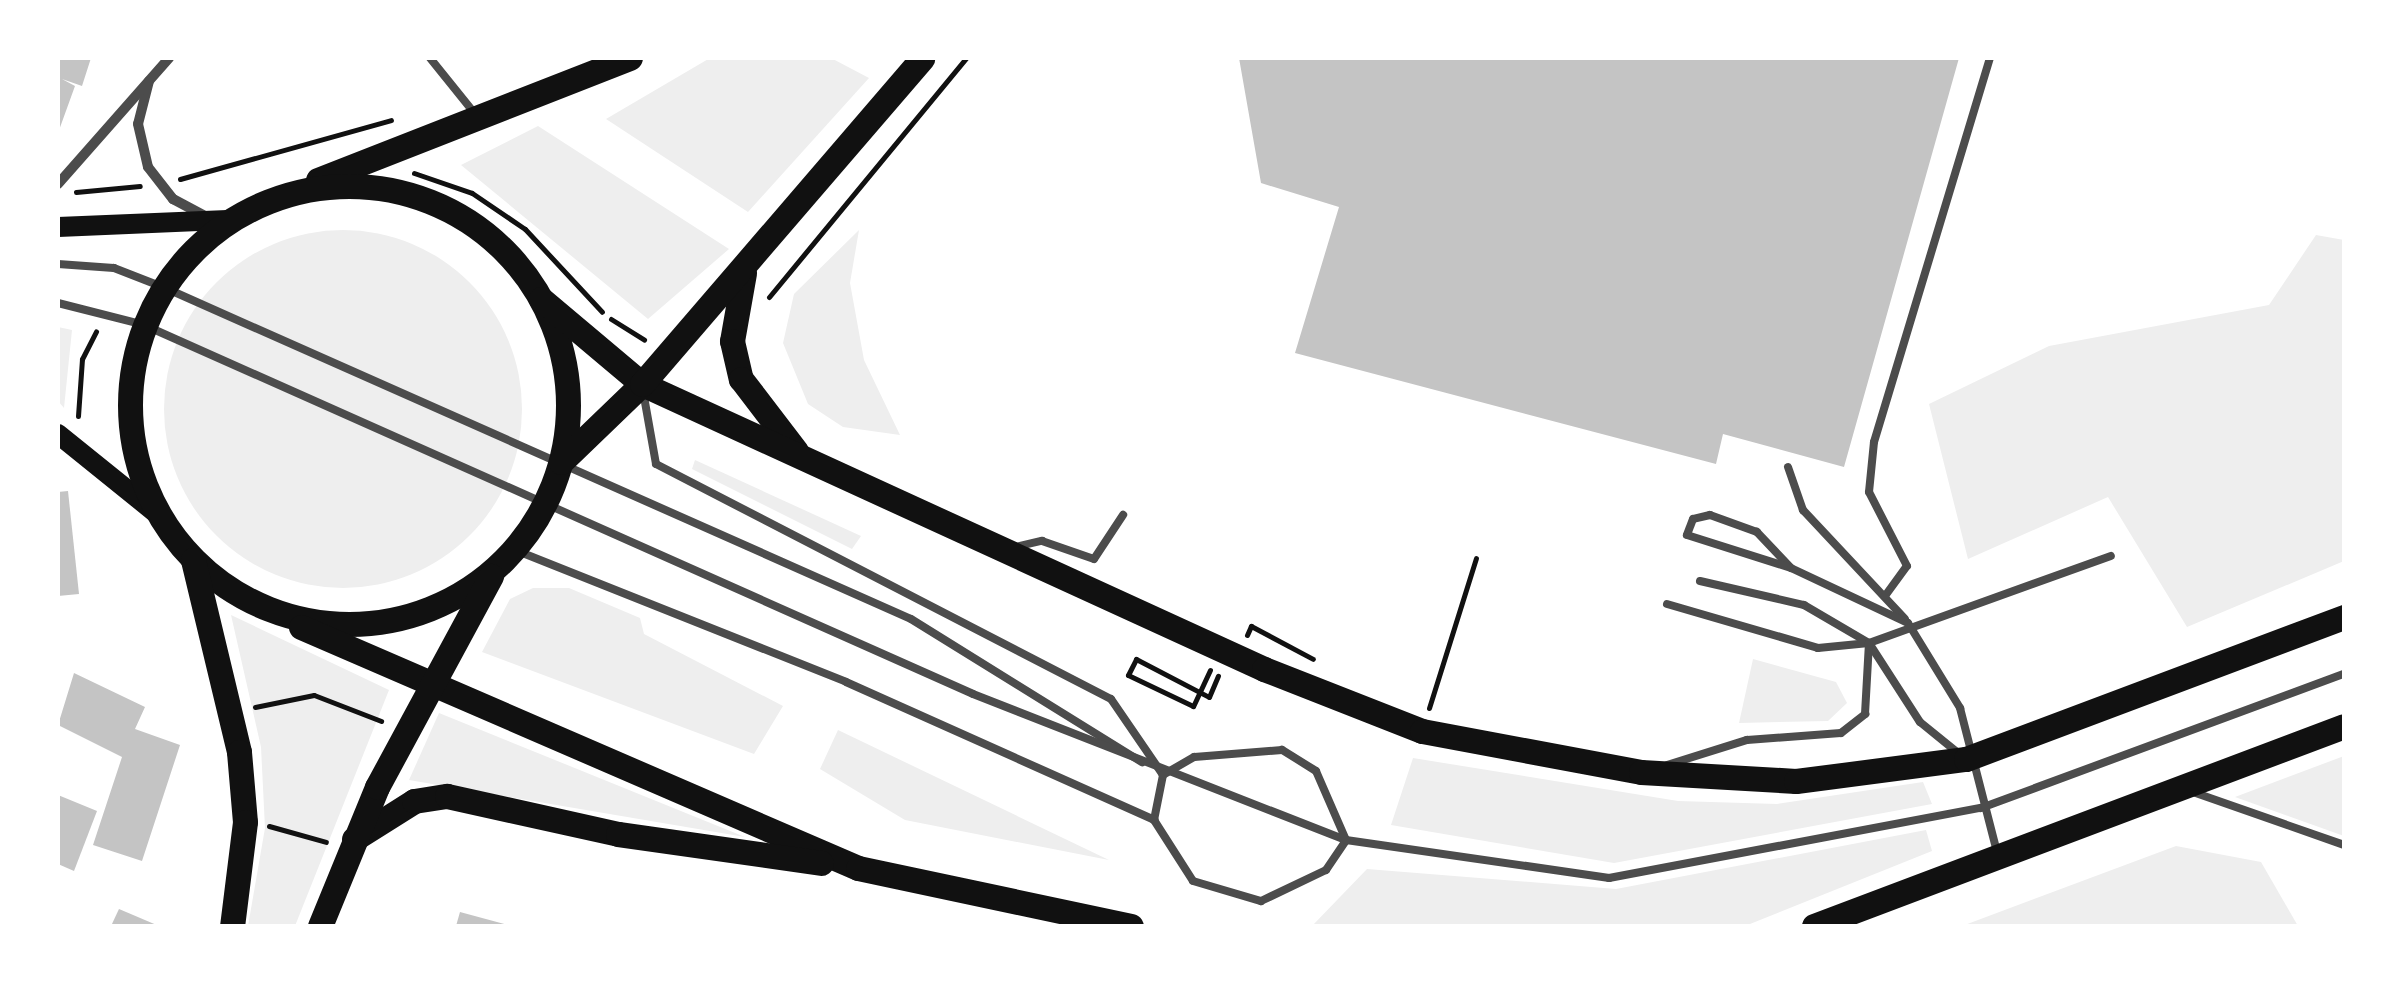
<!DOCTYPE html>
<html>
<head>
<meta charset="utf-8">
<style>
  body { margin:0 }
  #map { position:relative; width:2402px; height:984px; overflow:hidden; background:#fff; font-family:"PT Sans Narrow",sans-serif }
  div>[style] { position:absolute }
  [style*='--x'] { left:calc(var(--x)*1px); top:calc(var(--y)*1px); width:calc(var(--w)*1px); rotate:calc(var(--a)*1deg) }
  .green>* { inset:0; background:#eee }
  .round { border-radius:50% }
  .building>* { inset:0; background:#c4c4c4 }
  .path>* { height:5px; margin:-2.5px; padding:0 2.5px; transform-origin:2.5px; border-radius:2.5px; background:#111 }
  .service>* { height:8px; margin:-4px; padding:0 4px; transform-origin:4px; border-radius:4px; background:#4c4c4c }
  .minor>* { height:10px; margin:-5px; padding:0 5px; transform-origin:5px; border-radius:5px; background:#4c4c4c }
  .secondary>* { height:20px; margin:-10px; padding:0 10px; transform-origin:10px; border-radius:10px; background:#111 }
  .primary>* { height:25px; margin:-12.5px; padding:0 12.5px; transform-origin:12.5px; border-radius:12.5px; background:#111 }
  .primary>.ring { margin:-12.5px; padding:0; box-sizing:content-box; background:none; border:25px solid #111; border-radius:50% }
  span { translate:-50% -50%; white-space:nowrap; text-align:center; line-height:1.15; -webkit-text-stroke:9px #fff; paint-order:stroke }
  .frame { position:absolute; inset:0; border:60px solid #fff; pointer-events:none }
</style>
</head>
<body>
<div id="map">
  <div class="green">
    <div style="clip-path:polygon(710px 58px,831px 58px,869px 78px,748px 212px,606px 119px)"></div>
    <div style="clip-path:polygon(538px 126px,729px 249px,648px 319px,461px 165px)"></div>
    <div class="round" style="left:164px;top:230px;width:358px;height:358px"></div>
    <div style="clip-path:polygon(859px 230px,850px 283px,864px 360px,900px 435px,843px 427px,808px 404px,783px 343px,794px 294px)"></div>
    <div style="clip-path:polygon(2316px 235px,2344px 240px,2344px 561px,2187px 627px,2108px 497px,1968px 559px,1929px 404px,2049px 346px,2269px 305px)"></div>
    <div style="clip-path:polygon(58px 327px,72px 330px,64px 408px,58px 401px)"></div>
    <div style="clip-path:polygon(695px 460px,861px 536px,852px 549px,692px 469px)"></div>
    <div style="clip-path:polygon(533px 588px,569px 588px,640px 618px,644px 634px,783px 706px,754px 754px,482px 652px,510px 599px)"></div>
    <div style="clip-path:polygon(231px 615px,389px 690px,295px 926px,248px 926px,265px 828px,261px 747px)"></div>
    <div style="clip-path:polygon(1753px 659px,1836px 682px,1847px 703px,1828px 721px,1739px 723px)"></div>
    <div style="clip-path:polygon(439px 713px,745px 837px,409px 780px)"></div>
    <div style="clip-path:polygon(838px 730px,1109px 860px,905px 820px,820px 769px)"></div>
    <div style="clip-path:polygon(2344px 756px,2344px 836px,2235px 797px)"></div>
    <div style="clip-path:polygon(1413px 758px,1678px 801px,1777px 804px,1923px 782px,1932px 804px,1614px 863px,1391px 825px)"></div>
    <div style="clip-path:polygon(1926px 830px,1932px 851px,1745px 926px,1312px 926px,1367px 869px,1616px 889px)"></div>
    <div style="clip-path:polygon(2176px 846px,2261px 862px,2298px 926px,1962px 926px)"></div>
  </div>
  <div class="building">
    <div style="clip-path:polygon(58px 58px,91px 58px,82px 86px,62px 79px,75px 86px,58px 133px)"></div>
    <div style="clip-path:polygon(1239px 58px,1959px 58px,1844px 467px,1723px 434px,1716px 464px,1295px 353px,1339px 207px,1261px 183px)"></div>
    <div style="clip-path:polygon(68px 491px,79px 594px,58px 596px,58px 492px)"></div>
    <div style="clip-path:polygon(74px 673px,145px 707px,135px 729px,180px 745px,142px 861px,93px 845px,122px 757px,58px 725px)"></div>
    <div style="clip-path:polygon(58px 795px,97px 811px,74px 871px,58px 864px)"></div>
    <div style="clip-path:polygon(119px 909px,159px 926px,111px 926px)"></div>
    <div style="clip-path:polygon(460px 912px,508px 925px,507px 926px,456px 926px)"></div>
  </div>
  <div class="path">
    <div style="--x:414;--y:173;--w:61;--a:19"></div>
    <div style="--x:472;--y:193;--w:64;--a:34.2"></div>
    <div style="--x:525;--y:229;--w:113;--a:47.1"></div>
    <div style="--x:180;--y:179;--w:219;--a:-15.6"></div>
    <div style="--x:76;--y:192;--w:64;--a:-5.4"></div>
    <div style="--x:769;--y:297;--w:310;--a:-50.5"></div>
    <div style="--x:611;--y:319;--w:39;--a:32"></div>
    <div style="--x:78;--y:416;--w:57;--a:-86"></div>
    <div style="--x:82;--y:359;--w:31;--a:-63"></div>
    <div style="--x:1247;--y:635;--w:10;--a:-66"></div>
    <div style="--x:1251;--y:626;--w:70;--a:28"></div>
    <div style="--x:1210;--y:670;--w:40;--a:115"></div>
    <div style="--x:1193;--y:706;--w:72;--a:-154.5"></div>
    <div style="--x:1128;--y:675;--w:18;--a:-63"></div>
    <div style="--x:1136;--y:659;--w:82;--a:27.5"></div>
    <div style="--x:1209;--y:697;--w:23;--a:-67"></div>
    <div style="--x:255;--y:707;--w:60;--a:-11.5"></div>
    <div style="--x:314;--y:695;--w:72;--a:21.2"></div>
    <div style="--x:1429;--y:708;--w:157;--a:-72.6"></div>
    <div style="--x:269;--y:826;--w:59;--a:15.7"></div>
  </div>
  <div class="service">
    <div style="--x:430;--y:58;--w:72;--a:51.2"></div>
    <div style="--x:58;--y:264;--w:56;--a:4.1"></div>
    <div style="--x:114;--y:268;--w:53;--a:21.2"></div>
    <div style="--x:163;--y:287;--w:818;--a:23.93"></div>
    <div style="--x:911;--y:619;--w:272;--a:31.8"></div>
    <div style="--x:58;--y:303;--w:89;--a:14.3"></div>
    <div style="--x:144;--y:325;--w:907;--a:23.99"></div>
    <div style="--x:973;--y:694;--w:401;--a:21.4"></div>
    <div style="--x:1346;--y:840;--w:266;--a:8.2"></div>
    <div style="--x:1609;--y:878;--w:379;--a:-10.7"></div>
    <div style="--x:1981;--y:808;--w:387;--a:-20.3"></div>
    <div style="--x:643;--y:391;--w:74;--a:79.9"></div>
    <div style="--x:656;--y:464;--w:512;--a:27.32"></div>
    <div style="--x:1111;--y:699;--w:92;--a:55.6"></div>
    <div style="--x:1163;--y:775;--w:46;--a:101.3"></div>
    <div style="--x:1154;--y:820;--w:72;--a:57.4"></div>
    <div style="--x:1193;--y:881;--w:71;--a:16.4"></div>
    <div style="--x:1261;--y:901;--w:72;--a:-25.5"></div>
    <div style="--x:1326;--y:870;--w:36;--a:-56"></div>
    <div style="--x:1346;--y:840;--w:75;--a:-113.5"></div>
    <div style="--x:1316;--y:771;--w:40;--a:-148"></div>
    <div style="--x:1282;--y:750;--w:88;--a:175.5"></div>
    <div style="--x:1194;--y:757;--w:36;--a:150"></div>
    <div style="--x:1788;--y:467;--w:46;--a:70.8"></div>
    <div style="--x:1803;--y:510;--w:149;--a:46.9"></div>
    <div style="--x:1015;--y:547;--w:28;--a:-13"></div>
    <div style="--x:1042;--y:541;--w:55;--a:19.1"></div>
    <div style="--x:1094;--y:559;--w:53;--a:-56.6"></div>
    <div style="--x:515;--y:550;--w:356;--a:21.7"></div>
    <div style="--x:846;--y:682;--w:338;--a:24.1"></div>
    <div style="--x:1791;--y:568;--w:50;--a:-133.4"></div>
    <div style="--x:1757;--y:532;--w:50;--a:-160.1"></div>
    <div style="--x:1710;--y:515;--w:17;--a:167"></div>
    <div style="--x:1693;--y:519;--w:17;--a:111"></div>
    <div style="--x:1687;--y:535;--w:109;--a:17.6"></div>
    <div style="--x:1791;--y:568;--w:129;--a:25.2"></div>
    <div style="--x:1908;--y:623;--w:100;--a:58.5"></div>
    <div style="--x:1960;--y:708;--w:149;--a:75.6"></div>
    <div style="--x:1700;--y:581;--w:107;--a:13"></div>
    <div style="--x:1804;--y:605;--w:75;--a:30.3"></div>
    <div style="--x:1869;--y:643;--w:94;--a:57.2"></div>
    <div style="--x:1920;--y:722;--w:49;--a:39.2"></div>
    <div style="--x:1885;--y:596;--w:37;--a:-54"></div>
    <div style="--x:1907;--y:566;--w:83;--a:-117.2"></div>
    <div style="--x:1869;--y:492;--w:50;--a:-84.3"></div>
    <div style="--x:1874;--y:442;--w:401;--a:-73.2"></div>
    <div style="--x:1667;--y:604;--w:157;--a:16.2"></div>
    <div style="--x:1818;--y:648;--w:51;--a:-5.6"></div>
    <div style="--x:1869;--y:643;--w:257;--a:-19.8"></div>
    <div style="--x:1667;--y:765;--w:84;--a:-17.4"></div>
    <div style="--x:1747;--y:740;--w:94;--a:-4.3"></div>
    <div style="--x:1841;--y:733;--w:31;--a:-38"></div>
    <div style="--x:1865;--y:714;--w:71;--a:-86.8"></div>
    <div style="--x:2190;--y:791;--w:163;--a:19.3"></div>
  </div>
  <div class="minor">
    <div style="--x:149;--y:81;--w:44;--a:104.3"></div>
    <div style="--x:138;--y:124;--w:44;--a:76.9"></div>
    <div style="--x:148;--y:167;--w:41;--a:52"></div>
    <div style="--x:173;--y:199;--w:34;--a:28"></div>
    <div style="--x:58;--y:184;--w:168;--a:-48.6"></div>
  </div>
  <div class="secondary">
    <div style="--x:58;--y:227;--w:170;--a:-2.4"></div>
    <div style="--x:58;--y:434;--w:126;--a:38.9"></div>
  </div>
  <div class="primary">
    <div style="--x:318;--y:180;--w:335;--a:-21.4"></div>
    <div class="ring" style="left:130px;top:186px;width:413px;height:413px"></div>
    <div style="--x:744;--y:273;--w:69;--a:100"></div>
    <div style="--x:732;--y:341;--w:39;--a:77"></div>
    <div style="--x:741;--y:379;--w:91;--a:52.6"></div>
    <div style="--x:541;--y:299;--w:132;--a:40.1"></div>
    <div style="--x:642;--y:384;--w:684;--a:24.62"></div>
    <div style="--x:1264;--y:669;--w:170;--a:21.4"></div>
    <div style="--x:1422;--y:731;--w:223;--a:10.6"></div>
    <div style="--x:1641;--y:772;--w:155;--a:3.3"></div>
    <div style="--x:1796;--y:781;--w:171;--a:-7.4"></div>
    <div style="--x:1966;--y:759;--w:404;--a:-20.6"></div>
    <div style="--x:561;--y:462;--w:112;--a:-43.9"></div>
    <div style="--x:642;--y:384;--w:430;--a:-49.3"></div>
    <div style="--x:193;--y:560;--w:197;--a:76.5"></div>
    <div style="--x:239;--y:752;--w:70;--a:85.1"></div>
    <div style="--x:245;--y:822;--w:105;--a:97.1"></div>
    <div style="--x:301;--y:627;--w:607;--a:23.4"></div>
    <div style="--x:858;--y:868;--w:279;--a:12"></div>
    <div style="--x:354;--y:839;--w:71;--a:-32.3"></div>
    <div style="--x:414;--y:801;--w:33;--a:-9"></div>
    <div style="--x:447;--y:796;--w:175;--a:12.5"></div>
    <div style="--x:618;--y:834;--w:205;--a:8.1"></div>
    <div style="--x:320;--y:926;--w:150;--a:-67.7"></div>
    <div style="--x:377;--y:787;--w:240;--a:-61.6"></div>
    <div style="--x:1814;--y:926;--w:566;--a:-20.67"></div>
  </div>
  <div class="frame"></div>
</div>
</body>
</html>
